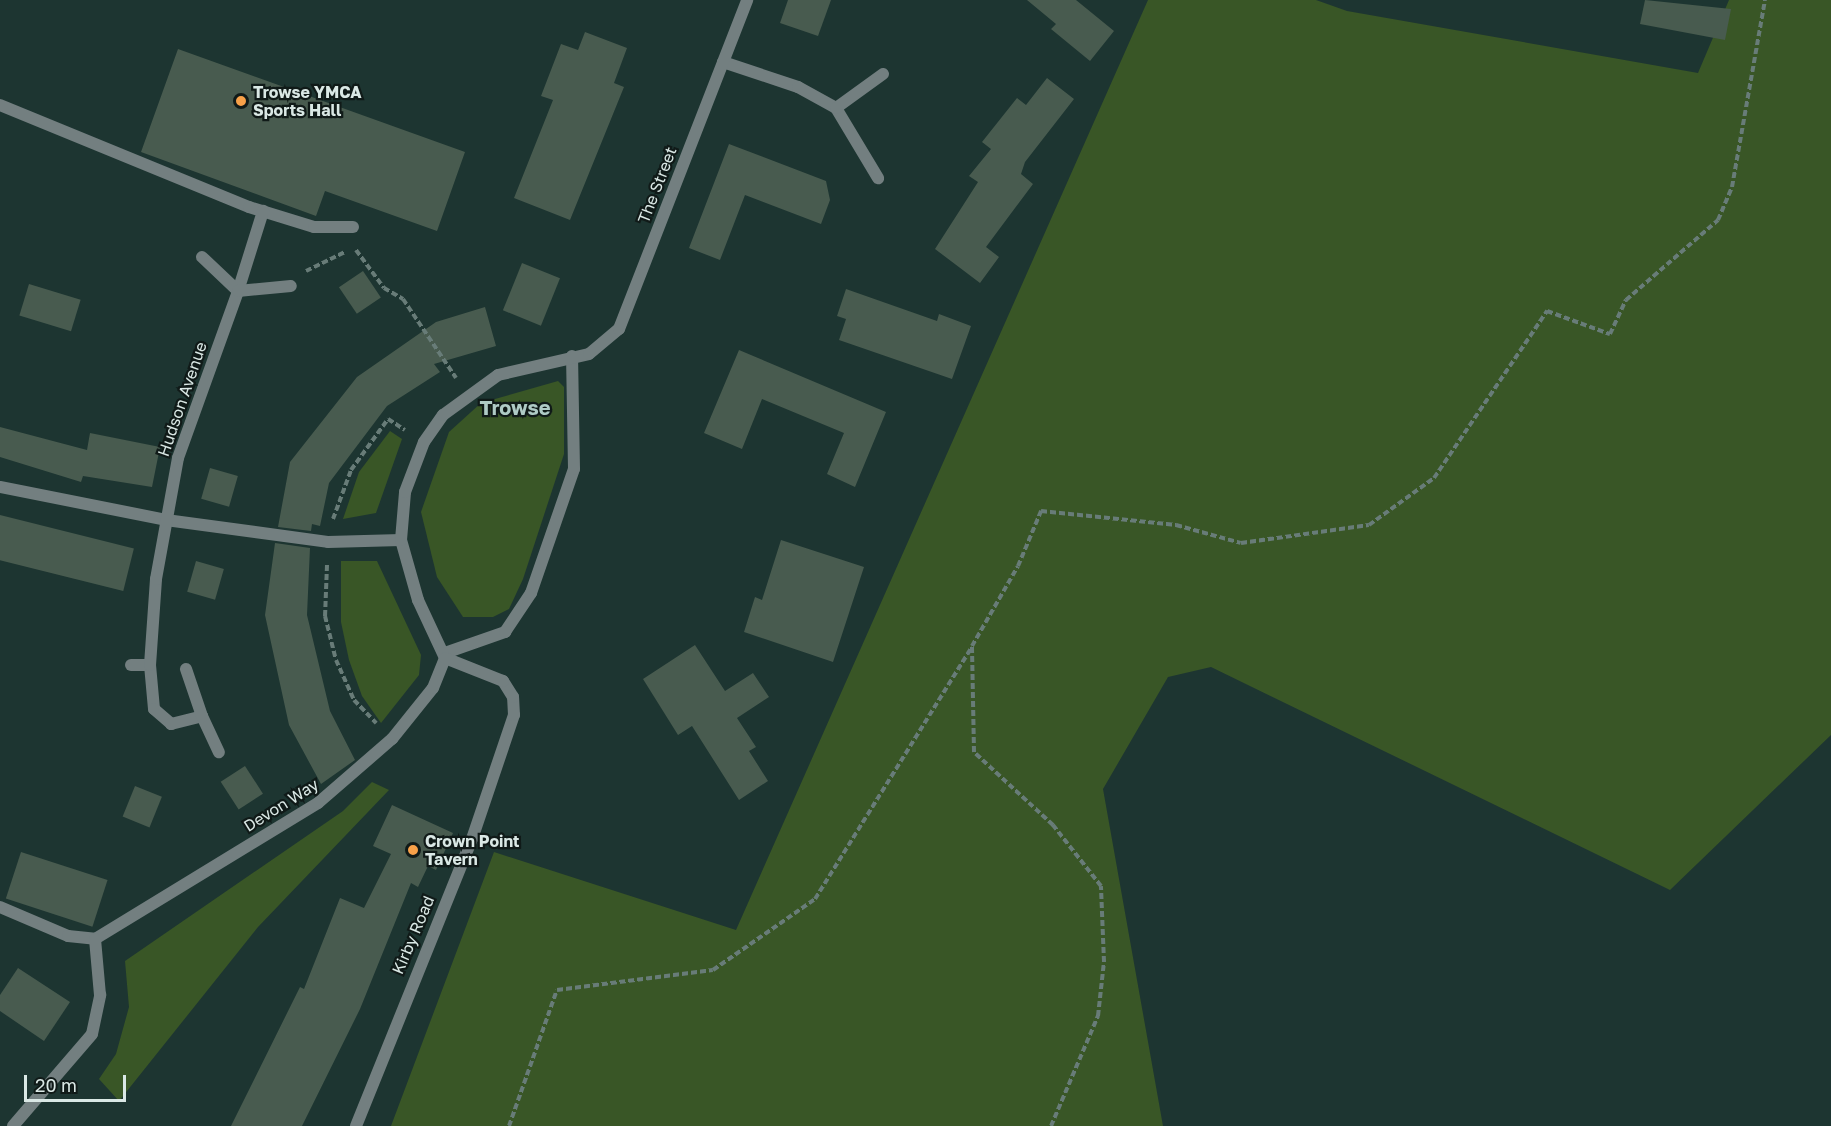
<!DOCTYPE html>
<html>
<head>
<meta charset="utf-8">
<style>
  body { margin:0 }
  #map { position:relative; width:1831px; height:1126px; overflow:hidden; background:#1d3531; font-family:"Golos Text",sans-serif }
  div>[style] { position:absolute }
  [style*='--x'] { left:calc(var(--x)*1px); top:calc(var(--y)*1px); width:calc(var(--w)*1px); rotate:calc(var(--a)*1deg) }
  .green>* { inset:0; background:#395626 }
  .building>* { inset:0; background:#485b4f; transform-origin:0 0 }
  .path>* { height:4px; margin-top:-2px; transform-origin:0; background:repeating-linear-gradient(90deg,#687c78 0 6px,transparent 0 9px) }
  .service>* { height:12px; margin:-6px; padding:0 6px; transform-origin:6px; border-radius:6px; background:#737f80 }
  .minor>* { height:12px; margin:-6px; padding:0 6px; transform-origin:6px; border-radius:6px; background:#737f80 }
  .dots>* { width:16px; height:16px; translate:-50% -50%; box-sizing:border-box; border:3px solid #101a18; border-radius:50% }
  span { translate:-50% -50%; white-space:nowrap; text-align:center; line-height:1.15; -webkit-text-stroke:4.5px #101a18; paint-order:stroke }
  .poi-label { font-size:16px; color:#dae8e5; font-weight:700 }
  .left { translate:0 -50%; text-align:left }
  .street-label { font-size:16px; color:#dae8e5 }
  .quarter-label { font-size:20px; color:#afcbc5; font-weight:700 }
  .scale { position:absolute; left:24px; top:1075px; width:102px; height:27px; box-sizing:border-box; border:3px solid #dae8e5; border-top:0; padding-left:8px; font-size:18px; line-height:21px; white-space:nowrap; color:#dae8e5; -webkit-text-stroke:4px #101a18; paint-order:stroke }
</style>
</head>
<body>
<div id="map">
  <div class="green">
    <div style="clip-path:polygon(1148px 0,1316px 0,1347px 11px,1698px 73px,1729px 0,1831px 0,1831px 735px,1670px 890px,1211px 667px,1168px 677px,1103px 789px,1163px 1126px,391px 1126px,494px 852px,736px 930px)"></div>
    <div style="clip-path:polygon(558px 381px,564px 387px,564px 454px,523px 579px,509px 609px,493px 617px,463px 617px,437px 577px,421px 512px,449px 432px,481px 403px)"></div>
    <div style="clip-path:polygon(390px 431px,402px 439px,376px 513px,343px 519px,359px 472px)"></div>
    <div style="clip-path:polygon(341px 561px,377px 561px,421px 655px,419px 675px,381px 723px,362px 696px,349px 660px,341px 622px)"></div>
    <div style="clip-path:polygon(372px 782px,389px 790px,258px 927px,119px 1101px,99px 1079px,116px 1054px,129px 1007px,125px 961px,343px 811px)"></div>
  </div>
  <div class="building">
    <div style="clip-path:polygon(788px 0,831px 0,818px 36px,780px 23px)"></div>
    <div style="clip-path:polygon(1027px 0,1076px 0,1114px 31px,1090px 61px,1051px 29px,1056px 24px)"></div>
    <div style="clip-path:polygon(1645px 0,1731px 9px,1725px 40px,1640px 24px)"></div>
    <div style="clip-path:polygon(585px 32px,627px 48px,614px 83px,624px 87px,570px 220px,514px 198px,553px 100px,541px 96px,561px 44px,578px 50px)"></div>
    <div style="clip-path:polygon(178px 49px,465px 152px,437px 231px,325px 191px,316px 216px,141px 152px)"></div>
    <div style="clip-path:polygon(1047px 78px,1074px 99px,1025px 162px,1021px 174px,1033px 184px,986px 247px,999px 257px,980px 283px,935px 249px,978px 182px,969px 176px,991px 149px,982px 142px,1017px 98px,1026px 105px)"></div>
    <div style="clip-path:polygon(729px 144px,826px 181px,830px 200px,821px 224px,745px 195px,720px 260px,689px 248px)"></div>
    <div style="left:522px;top:263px;width:41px;height:51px;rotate:22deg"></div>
    <div style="left:363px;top:271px;width:32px;height:29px;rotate:56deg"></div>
    <div style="left:29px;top:284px;width:54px;height:33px;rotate:17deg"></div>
    <div style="clip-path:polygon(846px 289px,937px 321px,939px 314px,971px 326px,952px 379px,839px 340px,846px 319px,837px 316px)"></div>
    <div style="clip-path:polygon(485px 307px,496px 346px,434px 364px,440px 372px,387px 406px,329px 483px,320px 526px,312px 524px,311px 531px,278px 527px,290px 462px,357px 377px,436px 322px)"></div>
    <div style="clip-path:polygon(739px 350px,886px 412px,855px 487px,827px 474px,844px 433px,762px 399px,742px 449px,704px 433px)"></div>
    <div style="clip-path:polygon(0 427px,87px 450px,90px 433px,160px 447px,152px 487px,83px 476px,81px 482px,0 457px)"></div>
    <div style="left:210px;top:468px;width:29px;height:32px;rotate:16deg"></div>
    <div style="left:0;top:515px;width:138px;height:44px;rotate:14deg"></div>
    <div style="clip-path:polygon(781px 540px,864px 567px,833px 662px,744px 632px,755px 597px,762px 600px)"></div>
    <div style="clip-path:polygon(275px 543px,310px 548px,307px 615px,330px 711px,355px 760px,321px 784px,289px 725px,265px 615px)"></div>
    <div style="left:196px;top:561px;width:29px;height:32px;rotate:16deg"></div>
    <div style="clip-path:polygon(695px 645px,725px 691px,753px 673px,769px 697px,737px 718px,756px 747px,749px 751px,768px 781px,739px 800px,692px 726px,678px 735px,643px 679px)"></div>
    <div style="left:245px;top:766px;width:33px;height:29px;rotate:57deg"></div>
    <div style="left:135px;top:786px;width:29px;height:33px;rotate:22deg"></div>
    <div style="clip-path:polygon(392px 805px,453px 833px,436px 870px,428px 866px,418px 887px,411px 883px,360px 1009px,302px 1126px,231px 1126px,300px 987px,304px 989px,340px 898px,364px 908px,391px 854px,373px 846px)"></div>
    <div style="left:21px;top:852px;width:91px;height:49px;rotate:18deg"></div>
    <div style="clip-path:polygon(18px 968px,70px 1002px,44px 1041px,0 1011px,0 995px)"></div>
  </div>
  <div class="path">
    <div style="--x:356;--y:250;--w:47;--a:53.6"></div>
    <div style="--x:384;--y:288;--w:22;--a:30"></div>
    <div style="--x:403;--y:299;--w:95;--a:56.1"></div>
    <div style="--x:306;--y:271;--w:43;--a:-26"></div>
    <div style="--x:333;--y:519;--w:52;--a:-69.8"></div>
    <div style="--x:351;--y:470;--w:63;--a:-54"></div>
    <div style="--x:388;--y:419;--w:20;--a:33"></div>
    <div style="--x:327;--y:565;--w:51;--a:92.2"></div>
    <div style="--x:325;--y:616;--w:45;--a:76"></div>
    <div style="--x:336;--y:660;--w:44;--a:65.8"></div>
    <div style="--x:354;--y:700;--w:32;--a:46"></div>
    <div style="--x:509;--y:1126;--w:144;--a:-70.6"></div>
    <div style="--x:557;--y:990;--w:157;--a:-7.3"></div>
    <div style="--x:713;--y:970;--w:124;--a:-34.8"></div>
    <div style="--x:815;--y:899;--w:297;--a:-58.1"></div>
    <div style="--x:1051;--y:1126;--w:120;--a:-66.9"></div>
    <div style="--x:1098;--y:1016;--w:54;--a:-83.7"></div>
    <div style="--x:1104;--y:962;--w:76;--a:-92.3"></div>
    <div style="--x:1101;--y:886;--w:78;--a:-128.2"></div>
    <div style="--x:1053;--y:825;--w:108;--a:-137.3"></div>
    <div style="--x:974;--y:752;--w:106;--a:-91.1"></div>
    <div style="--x:972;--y:646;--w:92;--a:-60.1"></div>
    <div style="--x:1018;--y:566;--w:60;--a:-67.3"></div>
    <div style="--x:1041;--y:511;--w:136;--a:5.9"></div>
    <div style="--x:1176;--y:525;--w:67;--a:15.5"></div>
    <div style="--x:1241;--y:543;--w:129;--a:-8"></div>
    <div style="--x:1369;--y:525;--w:80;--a:-35.9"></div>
    <div style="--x:1434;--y:478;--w:202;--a:-55.9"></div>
    <div style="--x:1547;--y:311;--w:67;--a:20.1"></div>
    <div style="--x:1610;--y:334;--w:38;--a:-65"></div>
    <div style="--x:1626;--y:300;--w:122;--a:-41"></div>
    <div style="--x:1718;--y:220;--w:36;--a:-67"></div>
    <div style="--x:1732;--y:187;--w:190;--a:-80"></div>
  </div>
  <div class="service">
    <div style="--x:0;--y:105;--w:269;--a:22.3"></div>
    <div style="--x:249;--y:207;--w:68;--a:17.1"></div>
    <div style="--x:314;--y:227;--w:39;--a:0"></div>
    <div style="--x:238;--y:291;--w:84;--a:-72.6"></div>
    <div style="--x:445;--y:653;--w:64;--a:-19.3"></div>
    <div style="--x:505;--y:632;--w:47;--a:-56.3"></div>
    <div style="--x:531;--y:593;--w:131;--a:-70.9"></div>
    <div style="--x:574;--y:469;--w:113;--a:-91"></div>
    <div style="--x:150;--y:665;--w:44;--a:84.8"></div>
    <div style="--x:154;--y:709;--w:23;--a:41"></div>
    <div style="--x:171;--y:724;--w:32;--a:-14"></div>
    <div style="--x:202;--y:716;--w:40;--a:65"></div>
    <div style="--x:186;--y:669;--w:50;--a:71.2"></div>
  </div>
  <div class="minor">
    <div style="--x:723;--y:62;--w:79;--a:18.4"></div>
    <div style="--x:798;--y:87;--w:43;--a:28.9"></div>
    <div style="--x:836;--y:108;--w:82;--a:59"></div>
    <div style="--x:836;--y:108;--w:58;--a:-35.9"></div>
    <div style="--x:202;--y:257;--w:50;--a:43.4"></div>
    <div style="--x:0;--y:487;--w:169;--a:11.2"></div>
    <div style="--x:166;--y:520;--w:163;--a:7.7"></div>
    <div style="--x:328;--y:542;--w:73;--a:-1.6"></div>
    <div style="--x:131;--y:665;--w:19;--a:0"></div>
    <div style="--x:150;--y:665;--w:86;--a:-86"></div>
    <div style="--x:156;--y:579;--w:123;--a:-79.7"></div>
    <div style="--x:178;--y:458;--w:177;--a:-70.2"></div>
    <div style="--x:238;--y:291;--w:53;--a:-5.4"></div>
    <div style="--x:0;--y:907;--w:74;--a:23.1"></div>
    <div style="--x:68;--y:936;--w:27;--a:6"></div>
    <div style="--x:95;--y:939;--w:261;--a:-31.4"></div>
    <div style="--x:318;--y:803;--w:98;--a:-40.9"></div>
    <div style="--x:392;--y:739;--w:65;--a:-51.2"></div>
    <div style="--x:433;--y:688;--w:32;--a:-68"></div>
    <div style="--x:445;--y:658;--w:64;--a:-115"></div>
    <div style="--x:418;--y:600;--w:62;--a:-105.8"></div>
    <div style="--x:401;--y:540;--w:48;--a:-85.2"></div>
    <div style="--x:405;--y:492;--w:53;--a:-69.2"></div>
    <div style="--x:424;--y:442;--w:33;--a:-55"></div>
    <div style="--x:443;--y:415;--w:68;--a:-36"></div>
    <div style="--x:498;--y:375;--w:93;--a:-13"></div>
    <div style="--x:589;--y:354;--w:39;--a:-40"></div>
    <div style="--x:619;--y:329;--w:353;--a:-68.7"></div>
    <div style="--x:13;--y:1126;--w:121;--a:-49.3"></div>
    <div style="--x:92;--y:1034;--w:40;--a:-78"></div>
    <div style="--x:100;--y:995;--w:56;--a:-95.1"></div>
    <div style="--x:356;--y:1126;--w:310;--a:-68"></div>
    <div style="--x:472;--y:839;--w:131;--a:-71.3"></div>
    <div style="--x:514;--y:715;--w:18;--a:-93"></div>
    <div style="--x:513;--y:697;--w:19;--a:-122"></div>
    <div style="--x:503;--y:681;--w:62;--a:-158.4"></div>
  </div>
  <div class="dots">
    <div style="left:241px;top:101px;background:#f7a149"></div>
    <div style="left:413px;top:850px;background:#f7a149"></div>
  </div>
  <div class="poi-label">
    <span class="left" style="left:253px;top:101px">Trowse YMCA<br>Sports Hall</span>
    <span class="left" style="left:425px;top:850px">Crown Point<br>Tavern</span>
  </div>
  <div class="street-label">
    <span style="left:657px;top:185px;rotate:-69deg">The Street</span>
    <span style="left:182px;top:399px;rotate:-71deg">Hudson Avenue</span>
    <span style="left:281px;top:805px;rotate:-32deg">Devon Way</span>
    <span style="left:413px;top:935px;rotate:-67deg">Kirby Road</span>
  </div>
  <div class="quarter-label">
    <span style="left:515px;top:407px">Trowse</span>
  </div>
  <div class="scale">20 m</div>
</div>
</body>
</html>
